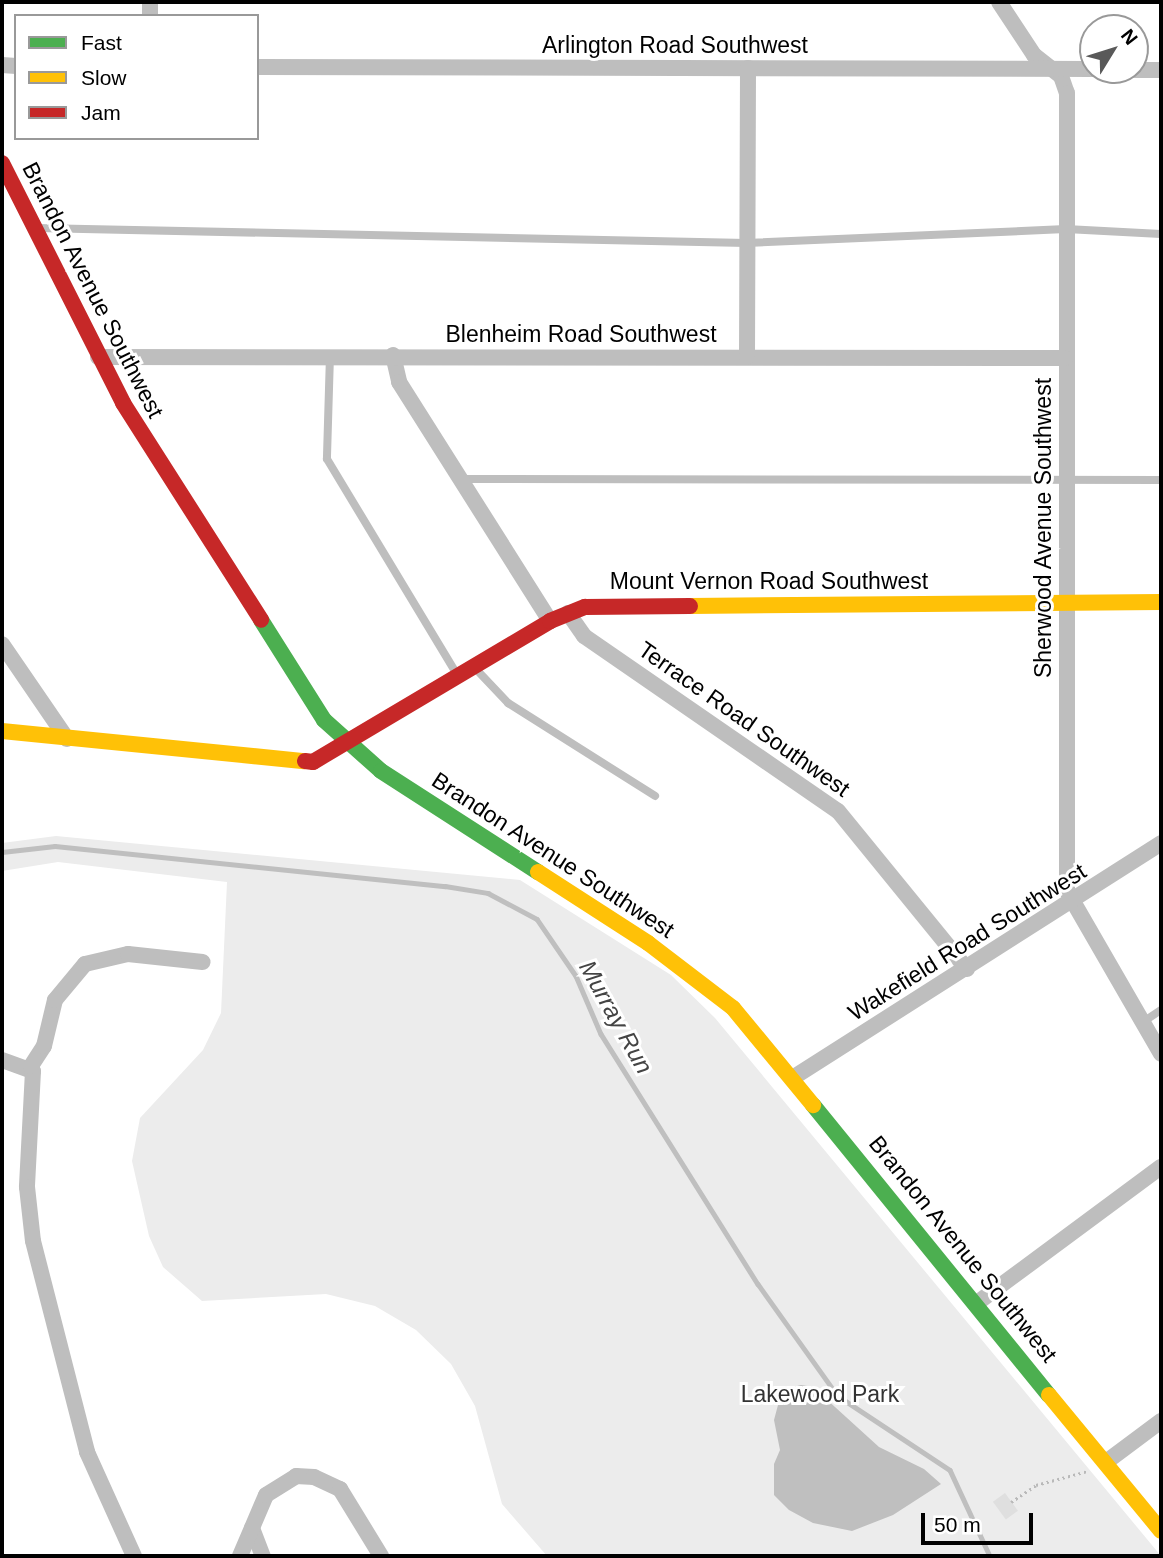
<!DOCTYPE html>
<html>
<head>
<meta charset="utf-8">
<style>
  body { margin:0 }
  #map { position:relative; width:1163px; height:1558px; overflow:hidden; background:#fff; font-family:Arial,sans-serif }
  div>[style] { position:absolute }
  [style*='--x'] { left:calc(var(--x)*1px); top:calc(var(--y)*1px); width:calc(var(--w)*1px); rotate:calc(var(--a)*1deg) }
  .green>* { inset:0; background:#ececec }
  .water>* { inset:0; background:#bfbfbf }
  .stream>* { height:4.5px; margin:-2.25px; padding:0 2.25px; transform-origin:2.25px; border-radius:2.25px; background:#bfbfbf }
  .building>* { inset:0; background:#dfdfdf; transform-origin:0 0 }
  .path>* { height:2.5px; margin-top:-1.25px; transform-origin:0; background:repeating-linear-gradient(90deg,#b9b9b9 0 2px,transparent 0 5.5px) }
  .lane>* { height:8px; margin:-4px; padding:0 4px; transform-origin:4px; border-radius:4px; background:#bebebe }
  .street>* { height:16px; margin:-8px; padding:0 8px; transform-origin:8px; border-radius:8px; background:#bebebe }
  .fast>* { height:16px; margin:-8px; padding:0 8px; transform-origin:8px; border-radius:8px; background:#4caf50 }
  .slow>* { height:16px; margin:-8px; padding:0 8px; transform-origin:8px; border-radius:8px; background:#ffc107 }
  .jam>* { height:16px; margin:-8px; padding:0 8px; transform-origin:8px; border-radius:8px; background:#c62828 }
  span { translate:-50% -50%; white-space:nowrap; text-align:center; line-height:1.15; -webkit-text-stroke:6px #fff; paint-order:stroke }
  .street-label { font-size:23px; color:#000 }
  .park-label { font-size:23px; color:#333 }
  .water-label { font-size:24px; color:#444; font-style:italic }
  .frame { position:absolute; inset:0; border:4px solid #000; pointer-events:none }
  .legend { position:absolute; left:14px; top:14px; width:245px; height:126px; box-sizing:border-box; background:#fff; border:2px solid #999; margin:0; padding:9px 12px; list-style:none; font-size:21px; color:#000 }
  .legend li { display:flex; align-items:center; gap:14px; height:35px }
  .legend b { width:35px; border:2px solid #999 }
  .north { position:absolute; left:1079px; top:14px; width:70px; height:70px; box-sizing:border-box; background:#fff; border:2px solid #999; border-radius:50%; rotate:52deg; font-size:19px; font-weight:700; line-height:28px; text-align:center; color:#000 }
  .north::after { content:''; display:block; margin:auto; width:24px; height:32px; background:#595959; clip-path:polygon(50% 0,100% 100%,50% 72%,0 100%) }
  .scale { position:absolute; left:921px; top:1513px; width:112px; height:32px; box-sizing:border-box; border:4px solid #000; border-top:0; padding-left:9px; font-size:21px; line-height:24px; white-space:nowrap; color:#000; -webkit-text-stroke:5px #fff; paint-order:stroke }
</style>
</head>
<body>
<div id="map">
  <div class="green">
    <div style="clip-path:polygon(56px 836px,520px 880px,671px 975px,715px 1018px,1161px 1556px,547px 1556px,502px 1504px,475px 1406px,451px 1364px,416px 1330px,375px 1306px,326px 1294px,202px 1301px,163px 1267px,149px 1236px,132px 1161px,140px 1118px,203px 1050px,221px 1013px,227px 882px,58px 862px,2px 871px,2px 843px)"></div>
  </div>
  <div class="water">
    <div style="clip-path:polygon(801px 1385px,813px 1387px,879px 1447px,924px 1469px,941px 1484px,893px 1515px,852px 1531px,813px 1523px,789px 1510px,774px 1495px,774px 1464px,780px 1450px,774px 1420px,782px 1390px)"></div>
  </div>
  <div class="stream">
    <div style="--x:2;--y:852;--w:53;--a:-6.5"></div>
    <div style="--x:55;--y:846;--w:392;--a:5.9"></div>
    <div style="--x:445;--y:886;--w:44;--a:9.2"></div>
    <div style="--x:488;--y:893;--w:55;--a:28"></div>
    <div style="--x:537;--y:919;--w:69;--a:55.6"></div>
    <div style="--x:576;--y:976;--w:63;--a:66.7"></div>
    <div style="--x:601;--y:1034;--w:295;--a:57.9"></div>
    <div style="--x:758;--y:1284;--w:138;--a:54.5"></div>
    <div style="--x:838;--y:1396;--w:134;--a:33.5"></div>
    <div style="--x:950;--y:1470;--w:95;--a:65.1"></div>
  </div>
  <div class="building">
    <div style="left:1005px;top:1493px;width:22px;height:15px;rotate:54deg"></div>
  </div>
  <div class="path">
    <div style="--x:1011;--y:1502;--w:30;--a:-34"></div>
    <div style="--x:1036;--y:1485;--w:54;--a:-15.1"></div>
  </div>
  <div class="lane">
    <div style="--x:37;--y:228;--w:710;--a:1.21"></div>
    <div style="--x:747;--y:243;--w:319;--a:-2.5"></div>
    <div style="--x:1066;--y:229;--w:95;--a:3"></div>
    <div style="--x:330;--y:355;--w:104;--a:91.7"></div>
    <div style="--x:327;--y:459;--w:253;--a:58.9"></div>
    <div style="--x:461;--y:479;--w:700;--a:0.08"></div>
    <div style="--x:474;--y:667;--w:50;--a:46.6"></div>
    <div style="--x:508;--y:703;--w:174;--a:32.3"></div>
    <div style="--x:1143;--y:1022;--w:22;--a:-34"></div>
  </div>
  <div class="street">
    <div style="--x:999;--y:2;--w:64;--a:56.6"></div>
    <div style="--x:1034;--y:55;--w:34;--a:38"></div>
    <div style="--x:1061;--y:76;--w:18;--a:71"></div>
    <div style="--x:1067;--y:93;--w:798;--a:90"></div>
    <div style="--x:1067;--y:891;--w:188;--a:60"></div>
    <div style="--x:150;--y:16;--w:14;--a:-90"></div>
    <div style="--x:2;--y:65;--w:14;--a:4"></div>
    <div style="--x:257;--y:67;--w:836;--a:0.14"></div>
    <div style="--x:1135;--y:70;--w:26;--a:0"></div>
    <div style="--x:393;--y:355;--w:28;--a:77"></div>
    <div style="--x:399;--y:382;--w:283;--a:57.7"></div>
    <div style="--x:98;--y:357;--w:967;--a:0.06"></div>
    <div style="--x:747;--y:357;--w:289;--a:-89.8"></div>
    <div style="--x:568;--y:613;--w:28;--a:55"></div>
    <div style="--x:584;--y:636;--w:308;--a:34.6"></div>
    <div style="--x:838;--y:811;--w:204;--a:50.8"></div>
    <div style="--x:2;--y:644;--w:115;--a:55.6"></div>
    <div style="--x:2;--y:1060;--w:33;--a:20"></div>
    <div style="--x:33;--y:1071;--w:116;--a:93"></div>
    <div style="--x:27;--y:1187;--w:54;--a:83.7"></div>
    <div style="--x:33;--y:1241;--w:218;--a:75.6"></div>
    <div style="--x:87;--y:1452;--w:114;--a:65.7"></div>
    <div style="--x:31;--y:1066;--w:24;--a:-57"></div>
    <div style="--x:44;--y:1046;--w:47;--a:-76.6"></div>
    <div style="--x:55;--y:1000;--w:47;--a:-50.2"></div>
    <div style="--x:85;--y:964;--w:44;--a:-13.1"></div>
    <div style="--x:128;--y:954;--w:75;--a:6.1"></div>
    <div style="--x:794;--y:1077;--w:435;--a:-32.5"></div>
    <div style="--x:977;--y:1303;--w:229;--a:-36.5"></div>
    <div style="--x:1106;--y:1462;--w:69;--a:-36.7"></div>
    <div style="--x:252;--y:1528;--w:30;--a:69"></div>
    <div style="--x:240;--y:1556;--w:66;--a:-66.9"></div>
    <div style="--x:266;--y:1495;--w:36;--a:-32"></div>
    <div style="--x:296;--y:1476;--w:18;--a:3"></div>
    <div style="--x:314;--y:1477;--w:29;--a:25"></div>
    <div style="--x:340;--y:1489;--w:79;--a:58.5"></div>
  </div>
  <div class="fast">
    <div style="--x:261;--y:620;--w:118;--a:57.8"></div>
    <div style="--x:324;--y:720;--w:76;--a:41.8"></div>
    <div style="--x:381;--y:771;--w:187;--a:32.8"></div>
    <div style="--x:813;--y:1105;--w:374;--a:50.9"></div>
  </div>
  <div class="slow">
    <div style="--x:690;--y:606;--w:471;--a:-0.5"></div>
    <div style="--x:2;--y:731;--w:304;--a:5.7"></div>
    <div style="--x:538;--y:872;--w:131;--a:32.8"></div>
    <div style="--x:648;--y:943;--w:107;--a:37.4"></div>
    <div style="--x:733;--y:1008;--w:126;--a:50.5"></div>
    <div style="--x:1049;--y:1395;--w:176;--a:50.5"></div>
  </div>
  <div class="jam">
    <div style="--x:2;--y:163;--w:269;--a:63.2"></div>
    <div style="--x:123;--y:403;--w:257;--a:57.5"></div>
    <div style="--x:305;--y:761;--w:8;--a:7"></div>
    <div style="--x:313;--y:762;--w:276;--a:-30.7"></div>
    <div style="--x:550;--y:621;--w:38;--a:-22"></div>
    <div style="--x:585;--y:607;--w:105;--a:-0.5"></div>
  </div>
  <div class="street-label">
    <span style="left:675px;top:45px">Arlington Road Southwest</span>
    <span style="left:93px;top:290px;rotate:63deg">Brandon Avenue Southwest</span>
    <span style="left:581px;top:334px">Blenheim Road Southwest</span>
    <span style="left:1043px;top:528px;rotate:-90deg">Sherwood Avenue Southwest</span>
    <span style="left:769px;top:581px">Mount Vernon Road Southwest</span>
    <span style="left:744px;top:719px;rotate:35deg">Terrace Road Southwest</span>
    <span style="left:553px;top:855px;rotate:33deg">Brandon Avenue Southwest</span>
    <span style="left:967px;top:942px;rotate:-32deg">Wakefield Road Southwest</span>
    <span style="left:963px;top:1249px;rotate:51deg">Brandon Avenue Southwest</span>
  </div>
  <div class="park-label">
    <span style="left:820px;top:1394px">Lakewood Park</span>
  </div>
  <div class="water-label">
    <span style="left:616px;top:1017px;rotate:61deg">Murray Run</span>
  </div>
  <div class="frame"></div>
  <ul class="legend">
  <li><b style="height:9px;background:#4caf50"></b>Fast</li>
  <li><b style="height:9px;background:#ffc107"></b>Slow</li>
  <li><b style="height:9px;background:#c62828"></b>Jam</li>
  </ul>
  <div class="north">N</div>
  <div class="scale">50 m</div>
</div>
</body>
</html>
